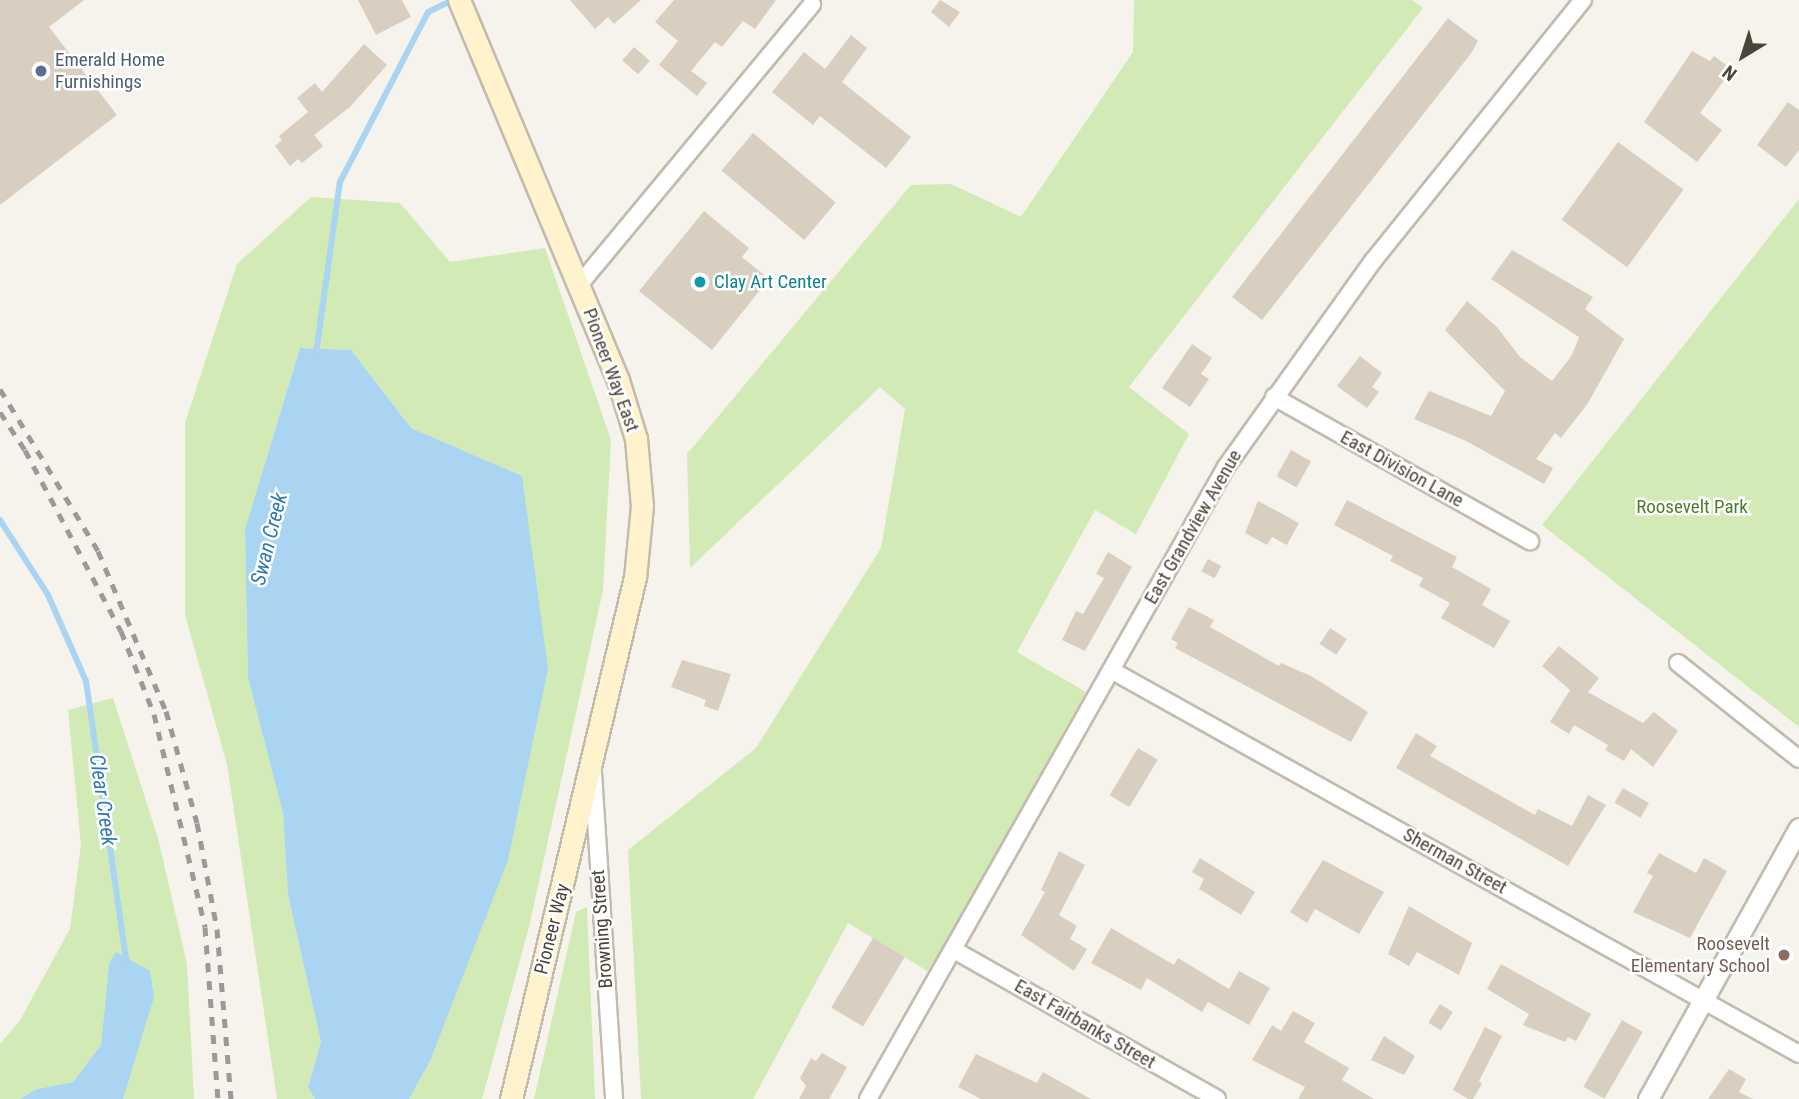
<!DOCTYPE html>
<html>
<head>
<meta charset="utf-8">
<style>
  body { margin:0 }
  #map { position:relative; width:1799px; height:1099px; overflow:hidden; background:#f6f3ec; font-family:"Roboto Condensed",sans-serif }
  div>[style] { position:absolute }
  [style*='--x'] { left:calc(var(--x)*1px); top:calc(var(--y)*1px); width:calc(var(--w)*1px); rotate:calc(var(--a)*1deg) }
  .green>* { inset:0; background:#d2eab5 }
  .water>* { inset:0; background:#a9d4f2 }
  .stream>* { height:6px; margin:-3px; padding:0 3px; transform-origin:3px; border-radius:3px; background:#a9d4f2 }
  .building>* { inset:0; background:#d8cfc1; transform-origin:0 0 }
  .roads { filter:drop-shadow(2px 0 #c2bbae) drop-shadow(-2px 0 #c2bbae) drop-shadow(0 2px #c2bbae) drop-shadow(0 -2px #c2bbae) }
  .minor>* { height:16px; margin:-8px; padding:0 8px; transform-origin:8px; border-radius:8px; background:#fff }
  .tertiary>* { height:19px; margin:-9.5px; padding:0 9.5px; transform-origin:9.5px; border-radius:9.5px; background:#fff }
  .secondary>* { height:21px; margin:-10.5px; padding:0 10.5px; transform-origin:10.5px; border-radius:10.5px; background:#fff3cd }
  .rail>* { height:5px; margin-top:-2.5px; transform-origin:0; background:repeating-linear-gradient(90deg,#9a9a9a 0 9px,transparent 0 18px) }
  .dots>* { width:19px; height:19px; translate:-50% -50%; box-sizing:border-box; border:4px solid #fff; border-radius:50% }
  span { translate:-50% -50%; white-space:nowrap; text-align:center; line-height:1.15; -webkit-text-stroke:5px #fff; paint-order:stroke }
  .service-label { font-size:19px; color:#4e5e75 }
  .left { translate:0 -50%; text-align:left }
  .culture-label { font-size:19px; color:#0d838f }
  .street-label { font-size:19px; color:#4b4439 }
  .park-label { font-size:19px; color:#4a7f2a }
  .education-label { font-size:19px; color:#785e54 }
  .right { translate:-100% -50%; text-align:right }
  .water-label { font-size:21px; color:#2e7ab2; font-style:italic }
  .north { position:absolute; left:1708px; top:21px; width:70px; height:70px; -webkit-text-stroke:5px #fff; paint-order:stroke; rotate:218deg; font-size:19px; font-weight:700; line-height:28px; text-align:center; color:#4b4439 }
  .north::after { content:''; display:block; margin:auto; width:24px; height:32px; background:#4b4439; clip-path:polygon(50% 0,100% 100%,50% 72%,0 100%) }
</style>
</head>
<body>
<div id="map">
  <div class="green">
    <div style="clip-path:polygon(1134px 0,1412px 0,1423px 8px,1129px 387px,1189px 434px,1136px 534px,1095px 510px,1017px 652px,1086px 692px,929px 972px,848px 923px,753px 1099px,641px 1099px,628px 850px,756px 748px,881px 548px,905px 409px,880px 387px,690px 568px,687px 454px,911px 185px,951px 184px,1021px 217px,1133px 52px)"></div>
    <div style="clip-path:polygon(311px 197px,400px 203px,450px 262px,545px 248px,611px 440px,603px 590px,529px 927px,482px 1099px,409px 1099px,430px 1061px,522px 476px,411px 428px,351px 350px,300px 348px,245px 529px,248px 678px,283px 813px,288px 895px,321px 1042px,308px 1087px,315px 1099px,277px 1099px,227px 764px,185px 615px,185px 423px,237px 264px)"></div>
    <div style="clip-path:polygon(1799px 199px,1799px 727px,1542px 525px)"></div>
    <div style="clip-path:polygon(113px 698px,158px 838px,187px 964px,194px 1099px,123px 1099px,126px 1083px,109px 964px,101px 1045px,73px 1082px,37px 1089px,20px 1099px,0 1099px,0 1044px,19px 1022px,70px 929px,81px 845px,68px 710px)"></div>
    <div style="clip-path:polygon(587px 907px,595px 1099px,534px 1099px,576px 912px)"></div>
  </div>
  <div class="water">
    <div style="clip-path:polygon(300px 348px,351px 350px,411px 428px,522px 476px,548px 669px,508px 860px,430px 1061px,409px 1099px,315px 1099px,308px 1087px,321px 1042px,288px 895px,283px 813px,248px 678px,245px 529px)"></div>
    <div style="clip-path:polygon(116px 952px,150px 971px,154px 997px,123px 1099px,20px 1099px,37px 1089px,73px 1082px,101px 1045px,109px 964px)"></div>
  </div>
  <div class="stream">
    <div style="--x:316;--y:354;--w:174;--a:-82.1"></div>
    <div style="--x:340;--y:182;--w:191;--a:-62.6"></div>
    <div style="--x:428;--y:12;--w:28;--a:-26"></div>
    <div style="--x:0;--y:520;--w:89;--a:57.4"></div>
    <div style="--x:48;--y:595;--w:94;--a:66.2"></div>
    <div style="--x:86;--y:681;--w:287;--a:81.8"></div>
  </div>
  <div class="building">
    <div style="clip-path:polygon(0 0,84px 0,49px 27px,117px 115px,0 205px)"></div>
    <div style="clip-path:polygon(358px 0,402px 0,411px 17px,376px 35px)"></div>
    <div style="clip-path:polygon(570px 0,641px 0,614px 24px,608px 17px,595px 29px)"></div>
    <div style="clip-path:polygon(674px 0,776px 0,755px 29px,743px 21px,722px 47px,715px 42px,691px 71px,707px 83px,697px 96px,659px 65px,678px 41px,655px 22px)"></div>
    <div style="clip-path:polygon(940px 0,960px 12px,949px 27px,931px 12px)"></div>
    <div style="clip-path:polygon(1448px 18px,1478px 41px,1472px 52px,1262px 320px,1232px 297px)"></div>
    <div style="clip-path:polygon(851px 35px,867px 48px,842px 82px,911px 137px,886px 168px,820px 116px,813px 125px,772px 92px,804px 52px,825px 69px)"></div>
    <div style="clip-path:polygon(364px 44px,387px 65px,350px 107px,314px 135px,323px 146px,302px 163px,298px 159px,290px 166px,275px 146px,282px 140px,279px 136px,308px 112px,297px 98px,315px 83px,322px 92px)"></div>
    <div style="left:634px;top:47px;width:21px;height:18px;rotate:41deg"></div>
    <div style="clip-path:polygon(1692px 51px,1710px 61px,1714px 56px,1726px 65px,1722px 71px,1728px 75px,1700px 113px,1722px 130px,1697px 162px,1644px 122px)"></div>
    <div style="clip-path:polygon(1788px 102px,1799px 110px,1799px 150px,1786px 167px,1757px 145px)"></div>
    <div style="left:753px;top:133px;width:108px;height:49px;rotate:40deg"></div>
    <div style="left:1618px;top:142px;width:81px;height:96px;rotate:36deg"></div>
    <div style="clip-path:polygon(704px 211px,749px 248px,742px 257px,769px 279px,712px 350px,639px 291px)"></div>
    <div style="clip-path:polygon(1512px 250px,1593px 297px,1585px 309px,1624px 339px,1588px 403px,1561px 438px,1555px 433px,1536px 459px,1553px 468px,1544px 484px,1466px 441px,1414px 419px,1429px 391px,1491px 416px,1505px 391px,1445px 330px,1467px 301px,1497px 327px,1520px 357px,1552px 381px,1572px 355px,1579px 337px,1491px 279px)"></div>
    <div style="clip-path:polygon(1192px 344px,1212px 358px,1201px 374px,1209px 379px,1190px 407px,1162px 388px)"></div>
    <div style="clip-path:polygon(1360px 356px,1382px 373px,1372px 387px,1379px 392px,1367px 408px,1337px 386px)"></div>
    <div style="left:1291px;top:450px;width:23px;height:30px;rotate:29deg"></div>
    <div style="clip-path:polygon(1347px 500px,1457px 557px,1452px 567px,1491px 589px,1482px 605px,1510px 621px,1494px 648px,1441px 618px,1450px 603px,1419px 586px,1423px 578px,1390px 561px,1393px 556px,1334px 525px)"></div>
    <div style="clip-path:polygon(1258px 501px,1299px 523px,1287px 545px,1272px 537px,1267px 545px,1245px 533px)"></div>
    <div style="clip-path:polygon(1108px 552px,1132px 567px,1085px 651px,1062px 640px,1076px 611px,1083px 614px,1104px 578px,1096px 574px)"></div>
    <div style="left:1208px;top:559px;width:15px;height:14px;rotate:28deg"></div>
    <div style="clip-path:polygon(1189px 607px,1214px 620px,1210px 627px,1279px 666px,1281px 663px,1311px 676px,1368px 712px,1351px 742px,1175px 648px,1178px 643px,1171px 639px)"></div>
    <div style="left:1330px;top:628px;width:20px;height:19px;rotate:33deg"></div>
    <div style="clip-path:polygon(1559px 646px,1599px 678px,1588px 692px,1643px 723px,1654px 712px,1678px 731px,1653px 767px,1631px 749px,1624px 761px,1605px 750px,1608px 745px,1574px 725px,1569px 734px,1550px 722px,1570px 690px,1542px 666px)"></div>
    <div style="clip-path:polygon(682px 660px,731px 674px,718px 711px,704px 706px,706px 700px,671px 687px)"></div>
    <div style="clip-path:polygon(1416px 733px,1437px 746px,1430px 756px,1535px 815px,1538px 809px,1572px 826px,1588px 795px,1606px 805px,1568px 866px,1396px 768px)"></div>
    <div style="left:1138px;top:748px;width:23px;height:55px;rotate:31deg"></div>
    <div style="left:1623px;top:788px;width:30px;height:17px;rotate:30deg"></div>
    <div style="clip-path:polygon(1059px 851px,1085px 865px,1059px 915px,1077px 926px,1070px 939px,1087px 949px,1074px 971px,1021px 935px,1045px 892px,1041px 890px)"></div>
    <div style="clip-path:polygon(1659px 853px,1696px 873px,1704px 858px,1727px 871px,1690px 938px,1633px 912px,1653px 876px,1647px 873px)"></div>
    <div style="clip-path:polygon(1200px 858px,1255px 892px,1241px 915px,1199px 889px,1204px 879px,1192px 872px)"></div>
    <div style="clip-path:polygon(1323px 860px,1384px 892px,1359px 934px,1315px 909px,1307px 923px,1290px 912px)"></div>
    <div style="clip-path:polygon(1409px 906px,1472px 943px,1459px 975px,1417px 952px,1409px 966px,1388px 954px)"></div>
    <div style="clip-path:polygon(1111px 928px,1174px 965px,1178px 958px,1229px 989px,1239px 971px,1270px 988px,1249px 1025px,1208px 1002px,1202px 1012px,1147px 978px,1141px 990px,1091px 963px)"></div>
    <div style="left:873px;top:938px;width:37px;height:81px;rotate:31deg"></div>
    <div style="clip-path:polygon(1501px 964px,1591px 1014px,1576px 1041px,1568px 1037px,1565px 1042px,1523px 1025px,1529px 1014px,1487px 989px)"></div>
    <div style="left:1440px;top:1004px;width:15px;height:22px;rotate:32deg"></div>
    <div style="clip-path:polygon(1293px 1011px,1315px 1023px,1304px 1042px,1349px 1068px,1342px 1080px,1374px 1099px,1298px 1099px,1305px 1087px,1252px 1060px,1272px 1025px,1281px 1031px)"></div>
    <div style="left:1622px;top:1020px;width:24px;height:77px;rotate:30deg"></div>
    <div style="clip-path:polygon(1485px 1027px,1502px 1036px,1479px 1081px,1482px 1084px,1473px 1099px,1468px 1099px,1453px 1090px)"></div>
    <div style="clip-path:polygon(1384px 1036px,1415px 1056px,1404px 1075px,1371px 1060px)"></div>
    <div style="clip-path:polygon(822px 1053px,847px 1067px,829px 1099px,799px 1099px,806px 1086px,800px 1078px,811px 1058px,816px 1061px)"></div>
    <div style="clip-path:polygon(976px 1054px,1037px 1083px,1043px 1072px,1091px 1099px,981px 1099px,958px 1087px)"></div>
    <div style="clip-path:polygon(1729px 1069px,1746px 1079px,1739px 1092px,1753px 1099px,1708px 1099px)"></div>
  </div>
  <div class="roads">
    <div class="minor">
      <div style="--x:579;--y:285;--w:365;--a:-50.3"></div>
      <div style="--x:1274;--y:397;--w:294;--a:29.4"></div>
      <div style="--x:1678;--y:663;--w:154;--a:38.4"></div>
      <div style="--x:1111;--y:670;--w:788;--a:29.17"></div>
      <div style="--x:593;--y:773;--w:327;--a:86.3"></div>
      <div style="--x:954;--y:950;--w:302;--a:29.5"></div>
      <div style="--x:868;--y:1099;--w:726;--a:-60.47"></div>
      <div style="--x:1226;--y:467;--w:253;--a:-54.5"></div>
      <div style="--x:1373;--y:261;--w:335;--a:-51.2"></div>
    </div>
    <div class="tertiary">
      <div style="--x:1648;--y:1099;--w:310;--a:-60.9"></div>
    </div>
    <div class="secondary">
      <div style="--x:459;--y:0;--w:412;--a:67.3"></div>
      <div style="--x:618;--y:380;--w:62;--a:73"></div>
      <div style="--x:636;--y:439;--w:67;--a:84.9"></div>
      <div style="--x:642;--y:506;--w:71;--a:95.6"></div>
      <div style="--x:635;--y:577;--w:537;--a:103.36"></div>
    </div>
  </div>
  <div class="rail">
    <div style="--x:0;--y:389;--w:189;--a:58.8"></div>
    <div style="--x:98;--y:551;--w:174;--a:67"></div>
    <div style="--x:166;--y:711;--w:116;--a:74.5"></div>
    <div style="--x:197;--y:823;--w:108;--a:79.3"></div>
    <div style="--x:217;--y:929;--w:171;--a:85.3"></div>
    <div style="--x:0;--y:412;--w:45;--a:56.7"></div>
    <div style="--x:25;--y:450;--w:205;--a:62.1"></div>
    <div style="--x:121;--y:631;--w:89;--a:68.3"></div>
    <div style="--x:154;--y:714;--w:219;--a:76.5"></div>
    <div style="--x:205;--y:927;--w:172;--a:85.7"></div>
  </div>
  <div class="dots">
    <div style="left:41px;top:71px;background:#5c6f8a"></div>
    <div style="left:700px;top:282px;background:#0f9aa8"></div>
    <div style="left:1784px;top:955px;background:#8d6e63"></div>
  </div>
  <div class="service-label">
    <span class="left" style="left:55px;top:71px">Emerald Home<br>Furnishings</span>
  </div>
  <div class="culture-label">
    <span class="left" style="left:714px;top:282px">Clay Art Center</span>
  </div>
  <div class="street-label">
    <span style="left:611px;top:370px;rotate:70deg">Pioneer Way East</span>
    <span style="left:1402px;top:469px;rotate:29deg">East Division Lane</span>
    <span style="left:1193px;top:527px;rotate:-60deg">East Grandview Avenue</span>
    <span style="left:1455px;top:861px;rotate:29deg">Sherman Street</span>
    <span style="left:552px;top:929px;rotate:-76deg">Pioneer Way</span>
    <span style="left:602px;top:929px;rotate:-94deg">Browning Street</span>
    <span style="left:1085px;top:1024px;rotate:30deg">East Fairbanks Street</span>
  </div>
  <div class="park-label">
    <span style="left:1692px;top:507px">Roosevelt Park</span>
  </div>
  <div class="education-label">
    <span class="right" style="left:1770px;top:955px">Roosevelt<br>Elementary School</span>
  </div>
  <div class="water-label">
    <span style="left:269px;top:539px;rotate:-76deg">Swan Creek</span>
    <span style="left:103px;top:800px;rotate:82deg">Clear Creek</span>
  </div>
  <div class="north">N</div>
</div>
</body>
</html>
